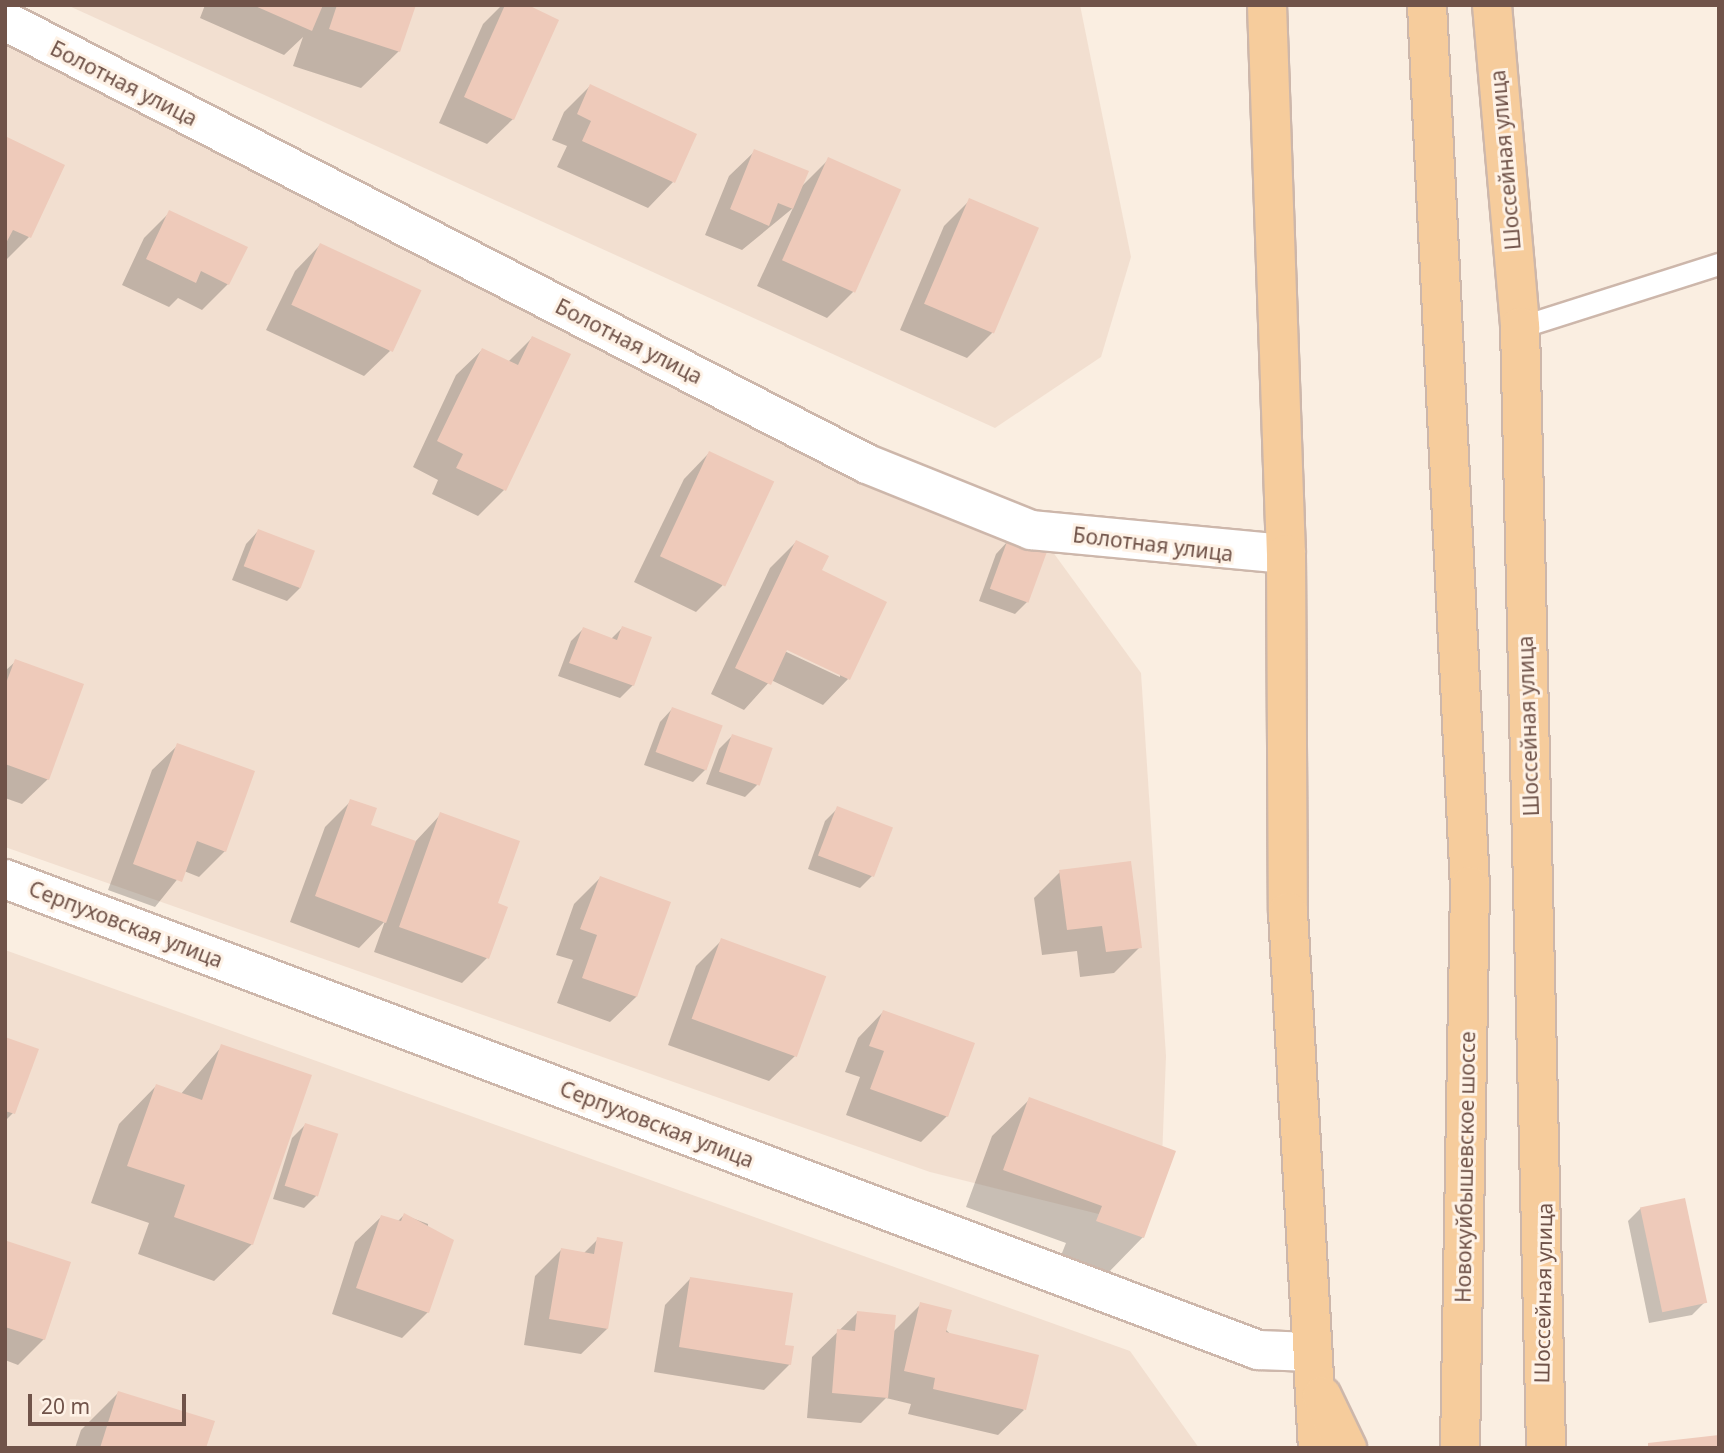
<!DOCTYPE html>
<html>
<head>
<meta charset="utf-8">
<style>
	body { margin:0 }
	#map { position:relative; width:1724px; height:1453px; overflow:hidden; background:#faeee1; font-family:"Noto Sans",sans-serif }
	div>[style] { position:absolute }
	.residential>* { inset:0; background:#f2dfd0 }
	.shadow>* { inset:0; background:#0003 }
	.building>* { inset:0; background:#eecaba; transform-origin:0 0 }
	.roads { filter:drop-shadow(2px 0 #cdb7ab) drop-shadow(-2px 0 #cdb7ab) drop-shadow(0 2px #cdb7ab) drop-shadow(0 -2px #cdb7ab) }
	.service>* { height:21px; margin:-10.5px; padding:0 10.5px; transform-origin:10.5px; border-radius:10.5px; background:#fff }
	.minor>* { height:38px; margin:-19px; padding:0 19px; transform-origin:19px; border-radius:19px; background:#fff }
	.primary>* { height:38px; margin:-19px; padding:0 19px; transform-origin:19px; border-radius:19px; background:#f6cc9c }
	span { translate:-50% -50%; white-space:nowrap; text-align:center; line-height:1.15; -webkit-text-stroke:6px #fef2e6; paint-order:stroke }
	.street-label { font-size:21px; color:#705349 }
	.frame { position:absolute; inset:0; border:7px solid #705349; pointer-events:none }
	.scale { position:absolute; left:28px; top:1394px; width:158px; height:32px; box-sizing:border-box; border:4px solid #705349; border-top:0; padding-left:9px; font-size:21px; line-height:24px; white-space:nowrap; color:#705349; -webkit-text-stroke:5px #fef2e6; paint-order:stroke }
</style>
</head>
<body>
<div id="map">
	<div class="residential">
		<div style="clip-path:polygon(67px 5px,1080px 5px,1131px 257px,1101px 357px,995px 428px)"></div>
		<div style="clip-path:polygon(5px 33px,1047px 544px,1141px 673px,1166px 1056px,1161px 1184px,1127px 1221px,930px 1172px,5px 847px)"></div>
		<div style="clip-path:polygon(5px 950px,1130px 1351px,1199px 1448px,5px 1448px)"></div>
	</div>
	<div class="shadow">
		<div style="clip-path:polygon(205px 5px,414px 5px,399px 51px,361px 88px,293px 66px,303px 37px,284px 55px,200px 18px)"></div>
		<div style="clip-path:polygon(502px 5px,523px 5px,513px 119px,487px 144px,439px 123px,483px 24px)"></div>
		<div style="clip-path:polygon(590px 86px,673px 182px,648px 208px,557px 167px,567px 146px,552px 140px,564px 112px)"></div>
		<div style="clip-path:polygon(5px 138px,29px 237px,5px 261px)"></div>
		<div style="clip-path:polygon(755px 151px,800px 188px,829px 159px,853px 292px,827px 318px,757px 286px,793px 208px,742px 250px,705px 235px,729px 176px)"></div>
		<div style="clip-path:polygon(970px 200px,993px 332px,967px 358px,900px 330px,944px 226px)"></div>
		<div style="clip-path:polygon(170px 212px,228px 284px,202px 310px,178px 298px,169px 307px,122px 285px,144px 238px)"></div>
		<div style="clip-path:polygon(320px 245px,390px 351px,364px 376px,266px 330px,295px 271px)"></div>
		<div style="clip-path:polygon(532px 338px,568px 355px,504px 490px,478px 516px,432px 494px,438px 480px,413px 467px,456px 375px,482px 350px,508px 362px)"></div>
		<div style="clip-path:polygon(709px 453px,771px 482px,722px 586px,696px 612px,634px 582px,684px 479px)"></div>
		<div style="clip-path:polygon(258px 531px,300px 588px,287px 601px,232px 580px,246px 544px)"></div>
		<div style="clip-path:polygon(1008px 541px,1028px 601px,1015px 614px,979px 601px,996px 554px)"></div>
		<div style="clip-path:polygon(evenodd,796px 542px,820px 571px,848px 679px,823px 705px,771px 680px,744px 710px,711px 694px,770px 568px,796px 542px,780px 645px,840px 674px,840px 677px,778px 648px,780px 645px)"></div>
		<div style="clip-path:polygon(622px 628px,633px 685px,620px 698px,558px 676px,571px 641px,583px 629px,611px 639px)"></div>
		<div style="clip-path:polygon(16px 661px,48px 779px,22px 804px,5px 798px,5px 671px)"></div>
		<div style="clip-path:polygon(672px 709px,721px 727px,705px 770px,693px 782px,644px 765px,660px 722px)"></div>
		<div style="clip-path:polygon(732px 736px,770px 749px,757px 785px,745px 797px,706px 784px,719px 749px)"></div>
		<div style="clip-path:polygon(178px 745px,225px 851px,199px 877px,184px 871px,155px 907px,108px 890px,152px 770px)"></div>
		<div style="clip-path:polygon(351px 801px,368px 826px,414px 843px,441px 814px,496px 904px,487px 958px,462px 983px,374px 952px,385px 921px,359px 948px,290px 922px,325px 827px)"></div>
		<div style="clip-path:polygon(838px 808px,873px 875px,860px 888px,808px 869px,825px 821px)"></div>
		<div style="clip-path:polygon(1060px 872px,1140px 947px,1114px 973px,1080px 977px,1077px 951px,1042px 955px,1034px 898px)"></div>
		<div style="clip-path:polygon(600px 878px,669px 903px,636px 997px,610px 1022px,557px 1003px,573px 960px,556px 955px,574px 904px)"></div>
		<div style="clip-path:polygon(722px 940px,795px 1056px,769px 1081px,668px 1045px,696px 966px)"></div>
		<div style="clip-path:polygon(883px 1012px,947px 1116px,921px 1142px,846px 1115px,860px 1077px,845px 1072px,858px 1038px)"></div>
		<div style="clip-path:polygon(5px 1039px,13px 1113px,5px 1121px)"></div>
		<div style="clip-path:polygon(222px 1046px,252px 1244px,214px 1281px,138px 1254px,149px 1223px,91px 1203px,119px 1124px,156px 1086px,180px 1095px)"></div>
		<div style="clip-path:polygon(1030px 1099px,1143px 1237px,1106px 1275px,1060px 1258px,1066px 1243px,966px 1207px,992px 1136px)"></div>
		<div style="clip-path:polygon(305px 1125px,317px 1195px,304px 1208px,273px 1199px,292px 1138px)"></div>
		<div style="clip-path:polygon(1641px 1208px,1705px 1302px,1692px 1315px,1649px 1323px,1628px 1221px)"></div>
		<div style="clip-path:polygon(404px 1215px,428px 1224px,428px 1312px,402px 1338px,332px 1314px,355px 1242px,381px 1217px,397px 1222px)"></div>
		<div style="clip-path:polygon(598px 1239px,607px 1329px,581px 1354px,524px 1345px,535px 1276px,561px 1250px,583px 1254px)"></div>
		<div style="clip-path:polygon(8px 1243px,44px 1339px,18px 1365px,5px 1360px)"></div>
		<div style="clip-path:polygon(690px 1279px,783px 1347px,790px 1364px,764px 1390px,654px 1372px,665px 1305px)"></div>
		<div style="clip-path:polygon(921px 1304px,1024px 1410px,998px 1435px,908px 1414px,911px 1404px,886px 1398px,861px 1423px,807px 1418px,812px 1357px,857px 1313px,892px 1333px)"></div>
		<div style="clip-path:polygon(118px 1393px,205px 1448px,75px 1448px,81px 1430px)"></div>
	</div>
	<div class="building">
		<div style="clip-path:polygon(253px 5px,323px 5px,312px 31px)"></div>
		<div style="clip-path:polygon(337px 5px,416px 5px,400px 52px,329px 29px)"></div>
		<div style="clip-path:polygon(505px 5px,528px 5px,559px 20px,514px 120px,464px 97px)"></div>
		<div style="clip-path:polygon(590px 84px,697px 134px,675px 183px,582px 141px,591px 121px,577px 114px)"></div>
		<div style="clip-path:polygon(5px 136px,65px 165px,31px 238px,13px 230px,5px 245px)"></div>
		<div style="clip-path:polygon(754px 149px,809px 171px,793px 209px,778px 203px,769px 226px,730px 209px)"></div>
		<div style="left:828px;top:157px;width:80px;height:113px;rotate:24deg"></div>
		<div style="left:969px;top:198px;width:76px;height:115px;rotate:23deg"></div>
		<div style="clip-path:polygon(169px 210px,248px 247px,229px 285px,201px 271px,196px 283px,146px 259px)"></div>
		<div style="left:320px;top:243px;width:112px;height:68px;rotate:25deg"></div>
		<div style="clip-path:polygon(532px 336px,571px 354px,506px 491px,456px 468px,463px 454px,437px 441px,482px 348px,518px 365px)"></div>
		<div style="left:709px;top:451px;width:72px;height:116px;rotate:25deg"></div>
		<div style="left:258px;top:529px;width:61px;height:40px;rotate:21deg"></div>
		<div style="left:1008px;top:539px;width:41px;height:53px;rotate:20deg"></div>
		<div style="clip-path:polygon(796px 540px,829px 556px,822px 570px,887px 602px,850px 680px,787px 650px,771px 685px,735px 668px)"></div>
		<div style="clip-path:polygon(622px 626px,652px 637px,634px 686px,569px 663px,583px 627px,617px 640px)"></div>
		<div style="clip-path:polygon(15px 659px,84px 684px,49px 780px,5px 764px,5px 686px)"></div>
		<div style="left:672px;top:707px;width:54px;height:48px;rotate:20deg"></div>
		<div style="left:732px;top:734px;width:43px;height:40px;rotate:19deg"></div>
		<div style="clip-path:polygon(177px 743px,255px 771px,226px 852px,197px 841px,182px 882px,133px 864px)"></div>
		<div style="clip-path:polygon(350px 799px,377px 808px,371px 825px,416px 841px,386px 923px,315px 896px)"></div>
		<div style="left:837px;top:806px;width:60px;height:53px;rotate:21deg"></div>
		<div style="clip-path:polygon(440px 812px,520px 841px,498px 903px,508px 907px,489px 959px,399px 927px)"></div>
		<div style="clip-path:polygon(1131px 861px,1142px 948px,1106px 952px,1102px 926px,1067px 930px,1059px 870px)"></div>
		<div style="clip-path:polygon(600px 876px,671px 902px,637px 997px,582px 978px,597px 935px,580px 929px)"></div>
		<div style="left:721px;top:938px;width:112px;height:86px;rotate:20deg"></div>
		<div style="clip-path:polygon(883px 1010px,975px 1043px,948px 1117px,870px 1089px,884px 1051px,869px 1046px)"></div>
		<div style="clip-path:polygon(5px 1037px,39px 1049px,15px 1114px,5px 1111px)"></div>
		<div style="clip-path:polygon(221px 1044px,312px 1075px,253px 1245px,174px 1217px,185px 1185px,127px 1166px,156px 1084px,202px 1100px)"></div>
		<div style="clip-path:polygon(1029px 1097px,1176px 1151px,1144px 1238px,1096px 1221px,1102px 1206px,1003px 1170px)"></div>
		<div style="left:305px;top:1123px;width:35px;height:66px;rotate:18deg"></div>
		<div style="left:1685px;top:1198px;width:107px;height:46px;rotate:78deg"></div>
		<div style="clip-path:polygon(404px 1213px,454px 1240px,429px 1313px,356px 1288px,381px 1215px,401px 1221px)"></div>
		<div style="clip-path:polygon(597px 1237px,623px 1242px,608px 1329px,549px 1319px,561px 1248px,594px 1254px)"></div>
		<div style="clip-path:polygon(7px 1241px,71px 1262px,45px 1340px,5px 1327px)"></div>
		<div style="clip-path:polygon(690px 1277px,793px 1293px,785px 1345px,794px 1346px,791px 1365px,679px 1347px)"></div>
		<div style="clip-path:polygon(920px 1302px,952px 1310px,946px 1332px,1039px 1355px,1026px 1410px,933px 1389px,935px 1378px,904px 1371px)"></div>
		<div style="clip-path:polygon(857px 1311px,896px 1315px,888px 1398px,832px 1393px,837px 1329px,855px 1331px)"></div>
		<div style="clip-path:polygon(118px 1391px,215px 1421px,206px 1448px,100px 1448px)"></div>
		<div style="clip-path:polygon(1719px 1435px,1719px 1448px,1648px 1448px,1648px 1443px)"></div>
	</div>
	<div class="roads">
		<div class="service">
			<div style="left:1520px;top:327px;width:209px;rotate:-17.6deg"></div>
		</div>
		<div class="minor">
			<div style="left:5px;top:21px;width:969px;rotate:27.2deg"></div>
			<div style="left:867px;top:464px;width:177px;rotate:21.9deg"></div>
			<div style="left:1031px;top:530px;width:256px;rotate:5.4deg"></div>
			<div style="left:5px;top:879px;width:1339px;rotate:20.6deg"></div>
			<div style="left:1258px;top:1350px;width:54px;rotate:2.1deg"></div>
		</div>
		<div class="primary">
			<div style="left:1267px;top:5px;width:549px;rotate:88.02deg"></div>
			<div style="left:1286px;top:554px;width:358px;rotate:89.7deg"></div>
			<div style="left:1288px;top:912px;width:537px;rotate:86.8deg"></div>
			<div style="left:1427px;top:5px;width:882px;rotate:87.21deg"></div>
			<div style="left:1470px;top:886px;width:562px;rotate:91.02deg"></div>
			<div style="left:1492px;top:5px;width:323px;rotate:85deg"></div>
			<div style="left:1520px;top:327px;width:1121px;rotate:88.67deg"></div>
			<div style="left:1322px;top:1396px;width:58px;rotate:64.3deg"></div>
		</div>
	</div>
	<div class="street-label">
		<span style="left:124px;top:83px;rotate:27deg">Болотная улица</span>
		<span style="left:1505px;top:160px;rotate:-95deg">Шоссейная улица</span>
		<span style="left:629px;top:341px;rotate:27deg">Болотная улица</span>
		<span style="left:1153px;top:544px;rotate:7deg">Болотная улица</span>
		<span style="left:1528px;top:726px;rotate:-92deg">Шоссейная улица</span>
		<span style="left:126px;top:924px;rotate:21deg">Серпуховская улица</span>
		<span style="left:657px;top:1124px;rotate:21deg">Серпуховская улица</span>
		<span style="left:1465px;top:1167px;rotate:-89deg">Новокуйбышевское шоссе</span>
		<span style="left:1543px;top:1293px;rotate:-89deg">Шоссейная улица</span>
	</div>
	<div class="frame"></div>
	<div class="scale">20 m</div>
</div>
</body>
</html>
